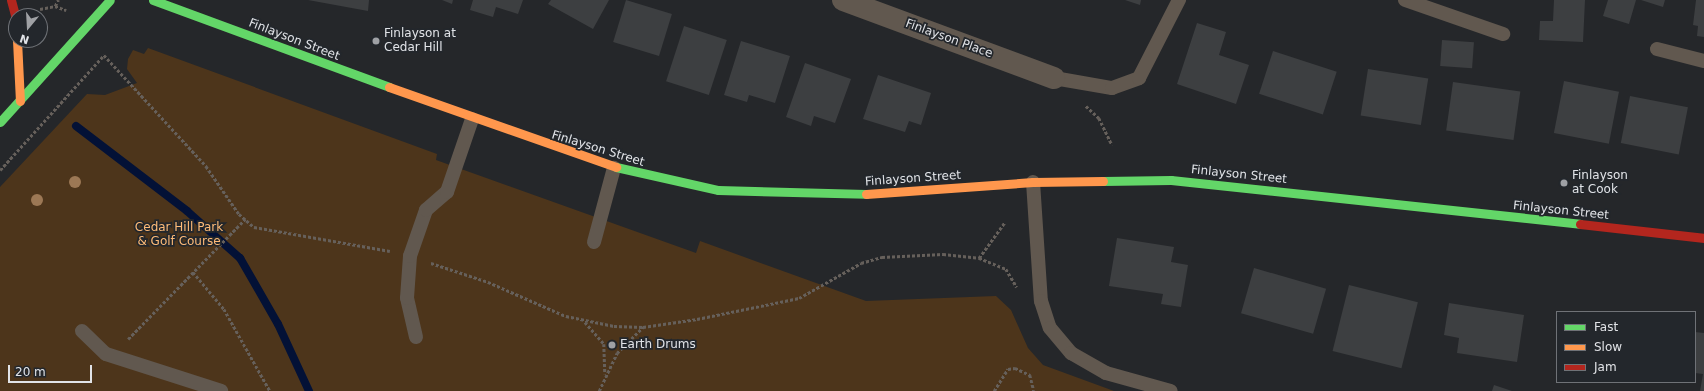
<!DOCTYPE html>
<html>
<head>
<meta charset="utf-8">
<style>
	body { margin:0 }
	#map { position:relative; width:1704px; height:391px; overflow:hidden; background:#25272a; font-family:"DejaVu Sans",sans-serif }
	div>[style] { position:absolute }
	.green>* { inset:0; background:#4d351b }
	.stream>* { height:8px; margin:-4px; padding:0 4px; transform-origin:4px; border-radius:4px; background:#031136 }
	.building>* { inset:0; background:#3d3f41; transform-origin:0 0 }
	.path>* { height:2.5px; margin-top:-1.25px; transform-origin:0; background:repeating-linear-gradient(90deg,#66605b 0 3px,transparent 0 5px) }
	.lane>* { height:14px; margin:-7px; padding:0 7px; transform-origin:7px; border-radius:7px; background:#61584f }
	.street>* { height:22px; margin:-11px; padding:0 11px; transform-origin:11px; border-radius:11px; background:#61584f }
	.fast>* { height:9px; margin:-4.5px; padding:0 4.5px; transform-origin:4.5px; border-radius:4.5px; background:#63d668 }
	.slow>* { height:9px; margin:-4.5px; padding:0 4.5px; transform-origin:4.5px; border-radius:4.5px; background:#ff974d }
	.jam>* { height:9px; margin:-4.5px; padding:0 4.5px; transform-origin:4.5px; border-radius:4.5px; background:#b3261e }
	.trees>* { width:12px; height:12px; margin:-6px; border-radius:50%; background:#9c7855 }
	.dots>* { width:11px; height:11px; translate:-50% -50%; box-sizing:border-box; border:2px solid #23272c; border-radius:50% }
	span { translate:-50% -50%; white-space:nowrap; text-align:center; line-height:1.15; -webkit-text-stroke:3.5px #23272c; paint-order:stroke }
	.poi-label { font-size:12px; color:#e1e3e7 }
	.left { translate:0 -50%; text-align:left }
	.street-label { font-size:12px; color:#e1e3e7 }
	.park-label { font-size:12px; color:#febb78 }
	.legend { position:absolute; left:1556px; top:311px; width:140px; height:72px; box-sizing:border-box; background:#23272c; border:1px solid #6f7277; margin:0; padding:5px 7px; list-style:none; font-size:12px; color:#e1e3e7 }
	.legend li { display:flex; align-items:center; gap:8px; height:20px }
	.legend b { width:20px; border:1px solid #6f7277 }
	.north { position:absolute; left:8px; top:8px; width:40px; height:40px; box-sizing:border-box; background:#23272c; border:1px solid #6f7277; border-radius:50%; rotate:198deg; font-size:11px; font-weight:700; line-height:16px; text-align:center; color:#e1e3e7 }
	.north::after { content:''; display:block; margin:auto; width:14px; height:18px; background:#9fa1a5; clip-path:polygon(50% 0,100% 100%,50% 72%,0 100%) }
	.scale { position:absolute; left:8px; top:365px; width:84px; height:18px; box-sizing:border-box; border:2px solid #e1e3e7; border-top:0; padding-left:5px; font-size:12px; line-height:14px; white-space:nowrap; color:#e1e3e7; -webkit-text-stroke:3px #23272c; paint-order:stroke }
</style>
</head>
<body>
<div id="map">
	<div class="green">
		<div style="clip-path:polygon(148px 48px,437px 154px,436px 160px,696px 253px,700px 241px,866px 301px,996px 296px,1011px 310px,1028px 348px,1043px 365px,1114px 391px,0 391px,0 187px,87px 94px,105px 95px,137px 83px,127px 69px,128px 59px,133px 50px,144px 54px)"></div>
	</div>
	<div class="stream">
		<div style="left:76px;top:126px;width:140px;rotate:37.4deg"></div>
		<div style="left:187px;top:211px;width:71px;rotate:41.6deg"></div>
		<div style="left:240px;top:258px;width:76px;rotate:60.1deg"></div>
		<div style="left:278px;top:324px;width:74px;rotate:65.2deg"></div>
	</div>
	<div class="building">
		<div style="clip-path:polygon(308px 0,369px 0,368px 11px)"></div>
		<div style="clip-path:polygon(442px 0,453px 0,452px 4px)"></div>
		<div style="clip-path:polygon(473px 0,523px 0,518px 14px,496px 7px,493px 17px,470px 10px)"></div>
		<div style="clip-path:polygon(551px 0,609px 0,593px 29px,548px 4px)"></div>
		<div style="left:626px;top:0;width:48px;height:44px;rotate:17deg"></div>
		<div style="clip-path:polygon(1125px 0,1141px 0,1140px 5px)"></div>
		<div style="clip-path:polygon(1554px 0,1585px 0,1583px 42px,1539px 40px,1540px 21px,1553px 21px)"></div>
		<div style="clip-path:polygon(1608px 0,1636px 0,1629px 24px,1603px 16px)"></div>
		<div style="clip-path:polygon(1641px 0,1665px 0,1663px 7px)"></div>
		<div style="clip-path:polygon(1696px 0,1704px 0,1704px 37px,1697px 36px,1698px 26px,1693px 25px)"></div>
		<div style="clip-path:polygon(1197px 23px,1226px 32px,1219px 55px,1249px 65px,1236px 104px,1177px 84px)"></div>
		<div style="left:684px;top:26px;width:45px;height:58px;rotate:18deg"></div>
		<div style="left:1442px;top:40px;width:32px;height:26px;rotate:4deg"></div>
		<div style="clip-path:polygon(741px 41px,790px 56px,775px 103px,749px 95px,747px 102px,724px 95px)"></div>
		<div style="left:1273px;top:51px;width:67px;height:45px;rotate:18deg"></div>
		<div style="clip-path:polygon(805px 63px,851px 79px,835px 123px,814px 116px,811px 126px,786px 117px)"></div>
		<div style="left:1368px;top:69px;width:61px;height:47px;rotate:9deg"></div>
		<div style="clip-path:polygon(878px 75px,931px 93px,921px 125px,909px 121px,905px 132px,863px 119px)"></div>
		<div style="left:1564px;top:81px;width:56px;height:53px;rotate:11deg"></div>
		<div style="left:1453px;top:82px;width:68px;height:49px;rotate:8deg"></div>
		<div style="left:1630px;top:96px;width:59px;height:48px;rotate:11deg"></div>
		<div style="clip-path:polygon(1117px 238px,1174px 247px,1171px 262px,1188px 265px,1181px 307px,1161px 304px,1163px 294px,1109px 286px)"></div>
		<div style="left:1254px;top:268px;width:75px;height:47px;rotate:16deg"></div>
		<div style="left:1349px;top:285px;width:71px;height:68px;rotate:14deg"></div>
		<div style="clip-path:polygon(1449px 303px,1524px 315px,1517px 362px,1457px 353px,1459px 338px,1444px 335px)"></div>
		<div style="clip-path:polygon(1695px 332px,1704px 333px,1704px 391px,1700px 391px,1703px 374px,1695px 373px)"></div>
		<div style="clip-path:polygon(1494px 385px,1512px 391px,1492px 391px)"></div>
	</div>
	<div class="path">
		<div style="left:55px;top:6px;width:7px;rotate:-63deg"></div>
		<div style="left:40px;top:9px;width:15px;rotate:-11deg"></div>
		<div style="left:55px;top:6px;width:12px;rotate:20deg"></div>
		<div style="left:1086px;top:106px;width:18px;rotate:43deg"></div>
		<div style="left:1099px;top:118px;width:30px;rotate:64deg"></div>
		<div style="left:0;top:170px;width:155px;rotate:-47.9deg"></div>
		<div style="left:104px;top:55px;width:151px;rotate:47.4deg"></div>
		<div style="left:206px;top:166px;width:58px;rotate:55.5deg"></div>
		<div style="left:239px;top:214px;width:20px;rotate:41deg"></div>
		<div style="left:254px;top:227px;width:138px;rotate:10deg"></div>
		<div style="left:979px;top:258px;width:44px;rotate:-54.2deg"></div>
		<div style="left:431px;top:263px;width:60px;rotate:18.4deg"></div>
		<div style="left:488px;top:282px;width:85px;rotate:23.6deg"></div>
		<div style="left:566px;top:316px;width:49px;rotate:11.8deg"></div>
		<div style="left:614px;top:326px;width:29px;rotate:2deg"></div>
		<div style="left:643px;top:327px;width:55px;rotate:-8.4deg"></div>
		<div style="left:697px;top:319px;width:104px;rotate:-11.6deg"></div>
		<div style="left:799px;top:298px;width:71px;rotate:-29.4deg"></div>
		<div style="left:861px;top:263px;width:22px;rotate:-16deg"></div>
		<div style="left:882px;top:257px;width:61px;rotate:-2.8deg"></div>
		<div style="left:943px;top:254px;width:36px;rotate:6deg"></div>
		<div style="left:979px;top:258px;width:29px;rotate:22deg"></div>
		<div style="left:1006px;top:269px;width:21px;rotate:59deg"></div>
		<div style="left:193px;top:272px;width:48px;rotate:50deg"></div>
		<div style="left:224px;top:309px;width:94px;rotate:60.7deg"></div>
		<div style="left:585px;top:322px;width:29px;rotate:49deg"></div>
		<div style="left:604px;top:344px;width:30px;rotate:88deg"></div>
		<div style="left:128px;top:339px;width:168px;rotate:-45.7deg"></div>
		<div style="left:599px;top:391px;width:42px;rotate:-64.7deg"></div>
		<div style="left:617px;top:353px;width:37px;rotate:-45deg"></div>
		<div style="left:994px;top:391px;width:26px;rotate:-58deg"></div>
		<div style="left:1008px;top:369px;width:7px;rotate:-8deg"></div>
		<div style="left:1015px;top:368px;width:17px;rotate:25deg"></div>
		<div style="left:1030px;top:375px;width:16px;rotate:76deg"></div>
	</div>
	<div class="lane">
		<div style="left:1405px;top:0;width:104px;rotate:19.1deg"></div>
		<div style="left:1657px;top:49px;width:49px;rotate:14.3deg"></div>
		<div style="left:1054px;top:78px;width:59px;rotate:9.8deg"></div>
		<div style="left:1112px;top:88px;width:29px;rotate:-20deg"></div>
		<div style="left:1139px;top:78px;width:88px;rotate:-62.9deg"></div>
		<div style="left:1033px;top:182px;width:119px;rotate:86.2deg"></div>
		<div style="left:1041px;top:301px;width:28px;rotate:72deg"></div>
		<div style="left:1050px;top:328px;width:33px;rotate:50deg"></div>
		<div style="left:1071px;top:353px;width:40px;rotate:29.7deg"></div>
		<div style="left:1106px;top:373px;width:67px;rotate:15.5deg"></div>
		<div style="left:594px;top:242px;width:77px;rotate:-74.9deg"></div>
		<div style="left:82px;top:331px;width:33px;rotate:44deg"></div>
		<div style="left:106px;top:354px;width:121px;rotate:17.8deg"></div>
		<div style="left:416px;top:337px;width:40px;rotate:-103deg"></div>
		<div style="left:407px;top:298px;width:42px;rotate:-85.9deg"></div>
		<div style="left:410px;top:256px;width:49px;rotate:-70.8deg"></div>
		<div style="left:426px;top:210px;width:28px;rotate:-41deg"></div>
		<div style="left:447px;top:192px;width:77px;rotate:-71.1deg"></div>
	</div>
	<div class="street">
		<div style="left:843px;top:0;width:225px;rotate:20.3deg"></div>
	</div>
	<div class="fast">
		<div style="left:153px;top:0;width:252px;rotate:20.2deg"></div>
		<div style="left:0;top:122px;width:164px;rotate:-48deg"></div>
		<div style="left:616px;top:167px;width:105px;rotate:12.7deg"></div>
		<div style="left:718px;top:190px;width:148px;rotate:1.5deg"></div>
		<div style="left:1103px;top:181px;width:68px;rotate:-0.8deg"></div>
		<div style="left:1171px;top:180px;width:411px;rotate:6.1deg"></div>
	</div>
	<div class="slow">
		<div style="left:17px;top:40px;width:61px;rotate:87.2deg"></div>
		<div style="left:389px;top:87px;width:241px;rotate:19.4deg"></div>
		<div style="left:866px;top:194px;width:167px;rotate:-4.1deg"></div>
		<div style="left:1033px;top:182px;width:70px;rotate:-0.8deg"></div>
	</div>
	<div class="jam">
		<div style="left:11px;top:0;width:20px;rotate:75deg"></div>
		<div style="left:1580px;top:224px;width:125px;rotate:6.4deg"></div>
	</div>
	<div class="trees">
		<div style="left:75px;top:182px"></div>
		<div style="left:37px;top:200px"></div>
	</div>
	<div class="dots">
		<div style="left:376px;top:41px;background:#9fa1a5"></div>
		<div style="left:1564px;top:183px;background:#9fa1a5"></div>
		<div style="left:612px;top:345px;background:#9fa1a5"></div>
	</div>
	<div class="poi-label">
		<span class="left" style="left:384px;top:41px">Finlayson at<br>Cedar Hill</span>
		<span class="left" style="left:1572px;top:183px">Finlayson<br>at Cook</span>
		<span class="left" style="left:620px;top:345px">Earth Drums</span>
	</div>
	<div class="street-label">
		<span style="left:949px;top:39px;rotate:20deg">Finlayson Place</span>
		<span style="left:294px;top:40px;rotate:21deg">Finlayson Street</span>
		<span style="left:598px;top:149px;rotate:17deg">Finlayson Street</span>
		<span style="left:1239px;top:175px;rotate:6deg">Finlayson Street</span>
		<span style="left:913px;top:179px;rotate:-4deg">Finlayson Street</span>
		<span style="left:1561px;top:211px;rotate:6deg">Finlayson Street</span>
	</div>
	<div class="park-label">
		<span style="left:179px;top:235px">Cedar Hill Park<br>&amp; Golf Course</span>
	</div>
	<ul class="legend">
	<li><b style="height:5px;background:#63d668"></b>Fast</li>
	<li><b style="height:5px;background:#ff974d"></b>Slow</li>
	<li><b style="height:5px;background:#b3261e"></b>Jam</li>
	</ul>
	<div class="north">N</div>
	<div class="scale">20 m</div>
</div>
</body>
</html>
